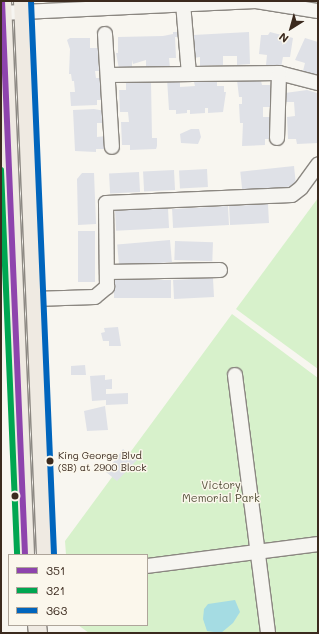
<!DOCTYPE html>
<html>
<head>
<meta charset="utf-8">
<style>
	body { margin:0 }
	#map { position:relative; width:319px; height:634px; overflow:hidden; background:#f8f6f0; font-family:Mali,sans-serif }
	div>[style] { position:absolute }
	.green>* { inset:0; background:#d7f1cb }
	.water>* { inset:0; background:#a5dce3 }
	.building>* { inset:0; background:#dfe1e7; transform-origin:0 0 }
	.roads { filter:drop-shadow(1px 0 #8b8781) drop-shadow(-1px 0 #8b8781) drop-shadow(0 1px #8b8781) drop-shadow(0 -1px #8b8781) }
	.minor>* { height:14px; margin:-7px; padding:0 7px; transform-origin:7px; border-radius:7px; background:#f6f5f1 }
	.major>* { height:18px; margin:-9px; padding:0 9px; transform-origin:9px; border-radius:9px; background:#efeae2 }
	.bus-1>* { height:6px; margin:-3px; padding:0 3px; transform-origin:3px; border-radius:3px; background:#8e44ad }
	.bus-2>* { height:6px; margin:-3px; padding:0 3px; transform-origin:3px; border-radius:3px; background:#00a651 }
	.bus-3>* { height:6px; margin:-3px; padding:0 3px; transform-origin:3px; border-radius:3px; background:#0065bd }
	.dots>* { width:11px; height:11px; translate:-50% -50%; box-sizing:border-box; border:2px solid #fbf7ec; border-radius:50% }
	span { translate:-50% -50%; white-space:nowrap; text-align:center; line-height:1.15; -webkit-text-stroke:3px #fbf7ec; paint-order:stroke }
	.bus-label { font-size:10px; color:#3b2a1e }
	.left { translate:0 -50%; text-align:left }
	.park-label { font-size:11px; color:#55513b }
	.frame { position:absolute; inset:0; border:2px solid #3b2a1e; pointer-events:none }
	.legend { position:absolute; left:8px; top:554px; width:140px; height:72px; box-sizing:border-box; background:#fbf7ec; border:1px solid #aea59a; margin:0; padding:5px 7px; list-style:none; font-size:12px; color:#3b2a1e }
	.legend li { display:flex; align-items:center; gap:8px; height:20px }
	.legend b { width:20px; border:1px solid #aea59a }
	.north { position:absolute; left:271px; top:8px; width:40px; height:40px; -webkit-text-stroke:3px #fbf7ec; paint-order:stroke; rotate:217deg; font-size:11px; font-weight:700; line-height:16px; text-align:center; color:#3b2a1e }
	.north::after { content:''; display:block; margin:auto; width:14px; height:18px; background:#3b2a1e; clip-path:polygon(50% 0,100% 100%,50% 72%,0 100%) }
</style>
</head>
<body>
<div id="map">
	<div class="green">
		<div style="clip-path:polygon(318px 198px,318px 369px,236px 309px)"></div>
		<div style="clip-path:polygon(232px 314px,318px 378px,318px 633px,89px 633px,78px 625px,147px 625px,147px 555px,66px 555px,65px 541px)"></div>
	</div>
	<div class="water">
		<div style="clip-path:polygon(235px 600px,240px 612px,233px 623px,221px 633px,207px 631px,203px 619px,204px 609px,208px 604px)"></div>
	</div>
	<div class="building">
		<div style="clip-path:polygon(173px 32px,178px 32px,179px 37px,175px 37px,176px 58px,169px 58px,170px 68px,146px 68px,146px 60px,133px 64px,132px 60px,132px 69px,119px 69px,116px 53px,118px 53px,118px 37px,163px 36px,173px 34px)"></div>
		<div style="clip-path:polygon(249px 32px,250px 64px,237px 65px,237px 56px,223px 56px,223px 65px,200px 66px,200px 57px,194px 58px,193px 35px)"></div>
		<div style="clip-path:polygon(270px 32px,293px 38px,290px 57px,283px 57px,281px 67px,266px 65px,267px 55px,259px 54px,261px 35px,268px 35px)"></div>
		<div style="clip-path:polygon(70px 38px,90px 38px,90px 48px,98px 48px,99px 71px,95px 71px,96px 78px,104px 78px,105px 100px,97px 100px,97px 105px,71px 106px,70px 92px,75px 92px,74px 81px,72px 81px,71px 74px,69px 74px,70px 49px,67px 40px)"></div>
		<div style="clip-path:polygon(305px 38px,318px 42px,318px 77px,303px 71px,305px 63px,295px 60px)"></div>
		<div style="clip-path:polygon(260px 77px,262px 85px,270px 85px,271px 107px,263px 107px,263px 117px,272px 117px,273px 139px,265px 139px,265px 145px,242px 146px,243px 123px,240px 123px,239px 104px,242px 104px,242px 97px,239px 97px,237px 80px)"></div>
		<div style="clip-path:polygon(167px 79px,180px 79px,180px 87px,195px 86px,194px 82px,217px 81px,217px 86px,224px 86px,224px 92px,226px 92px,223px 112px,208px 113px,208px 108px,205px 108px,205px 113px,190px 114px,190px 110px,187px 110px,187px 113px,176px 114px,176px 110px,169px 110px)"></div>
		<div style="clip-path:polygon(151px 81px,152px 138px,157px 138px,157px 146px,156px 149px,130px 150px,130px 145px,122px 145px,121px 122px,129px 122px,128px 112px,120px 112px,119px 90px,126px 90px,126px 82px)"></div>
		<div style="clip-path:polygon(307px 90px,317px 93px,318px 143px,297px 144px,296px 139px,288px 139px,287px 117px,295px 116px,294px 102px,286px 102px,285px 93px)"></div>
		<div style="clip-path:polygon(94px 109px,105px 111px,105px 123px,97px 123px,97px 137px,106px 136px,107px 149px,96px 149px,96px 152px,75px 151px,73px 110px)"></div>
		<div style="clip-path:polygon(191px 129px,199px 129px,201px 137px,198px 144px,181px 143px,180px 134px)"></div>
		<div style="left:294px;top:166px;width:20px;height:54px;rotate:84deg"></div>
		<div style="left:207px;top:169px;width:18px;height:28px;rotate:87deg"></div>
		<div style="left:174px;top:170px;width:20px;height:31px;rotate:87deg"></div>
		<div style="left:139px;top:172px;width:20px;height:30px;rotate:87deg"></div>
		<div style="clip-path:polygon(82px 173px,94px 173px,96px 224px,78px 225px,77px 179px)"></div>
		<div style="left:268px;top:204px;width:19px;height:39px;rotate:87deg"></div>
		<div style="left:228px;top:206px;width:19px;height:56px;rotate:87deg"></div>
		<div style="left:168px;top:208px;width:20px;height:53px;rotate:87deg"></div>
		<div style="left:78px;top:231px;width:17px;height:51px"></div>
		<div style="left:170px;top:240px;width:22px;height:53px;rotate:85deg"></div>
		<div style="left:175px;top:241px;width:38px;height:19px;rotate:2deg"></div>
		<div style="left:213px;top:278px;width:19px;height:40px;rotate:87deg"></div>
		<div style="left:114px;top:280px;width:57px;height:18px"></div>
		<div style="clip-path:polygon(118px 327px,121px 346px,109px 346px,109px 341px,103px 341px,101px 333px,105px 332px,104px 328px)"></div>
		<div style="clip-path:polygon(85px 365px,86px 375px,71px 375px,71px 366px)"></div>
		<div style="clip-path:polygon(105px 375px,105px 380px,112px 379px,112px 389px,106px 389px,106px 394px,128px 393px,128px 404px,106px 405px,106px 400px,92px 401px,90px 376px)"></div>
		<div style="clip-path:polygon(105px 406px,108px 430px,87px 431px,84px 411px)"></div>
		<div style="clip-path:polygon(123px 449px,137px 460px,117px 481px,106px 472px)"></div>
	</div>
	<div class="roads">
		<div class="minor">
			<div style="left:183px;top:3px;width:71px;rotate:85.2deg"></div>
			<div style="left:1px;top:13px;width:255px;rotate:-2.7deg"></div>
			<div style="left:256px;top:1px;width:63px;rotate:9.2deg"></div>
			<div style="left:105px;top:34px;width:113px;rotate:86.5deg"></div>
			<div style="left:108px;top:75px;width:171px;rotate:-0.7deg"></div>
			<div style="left:279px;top:73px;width:40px;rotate:14.4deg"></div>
			<div style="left:277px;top:138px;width:65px;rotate:-88.2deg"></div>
			<div style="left:108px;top:272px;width:112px;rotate:-1deg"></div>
			<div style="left:34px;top:299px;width:61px;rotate:-1.9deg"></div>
			<div style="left:95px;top:297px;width:16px;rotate:-40deg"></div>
			<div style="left:107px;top:287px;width:84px;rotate:-90.7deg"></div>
			<div style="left:106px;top:203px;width:186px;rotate:-2.5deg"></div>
			<div style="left:292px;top:195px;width:11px;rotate:-38deg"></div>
			<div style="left:301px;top:188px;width:29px;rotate:-54deg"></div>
			<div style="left:235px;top:375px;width:260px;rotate:82.7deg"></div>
			<div style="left:147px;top:566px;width:172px;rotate:-7.3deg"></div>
		</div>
		<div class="major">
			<div style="left:2px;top:1px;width:554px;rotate:87.62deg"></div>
			<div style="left:23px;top:1px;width:554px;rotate:87.62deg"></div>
			<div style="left:37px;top:625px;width:8px;rotate:83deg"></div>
		</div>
	</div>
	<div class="bus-1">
		<div style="left:2px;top:1px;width:554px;rotate:87.62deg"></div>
	</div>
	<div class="bus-2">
		<div style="left:1px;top:170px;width:385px;rotate:87.6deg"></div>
	</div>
	<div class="bus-3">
		<div style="left:31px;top:1px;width:554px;rotate:87.62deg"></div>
	</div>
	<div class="dots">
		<div style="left:50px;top:461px;background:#3b2a1e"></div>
		<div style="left:15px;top:496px;background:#3b2a1e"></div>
	</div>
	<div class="bus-label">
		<span class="left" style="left:58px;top:461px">King George Blvd<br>(SB) at 2900 Block</span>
	</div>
	<div class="park-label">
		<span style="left:221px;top:492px">Victory<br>Memorial Park</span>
	</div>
	<div class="frame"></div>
	<ul class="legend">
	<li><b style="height:5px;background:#8e44ad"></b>351</li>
	<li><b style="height:5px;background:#00a651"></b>321</li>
	<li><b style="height:5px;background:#0065bd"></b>363</li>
	</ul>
	<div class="north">N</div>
</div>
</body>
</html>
